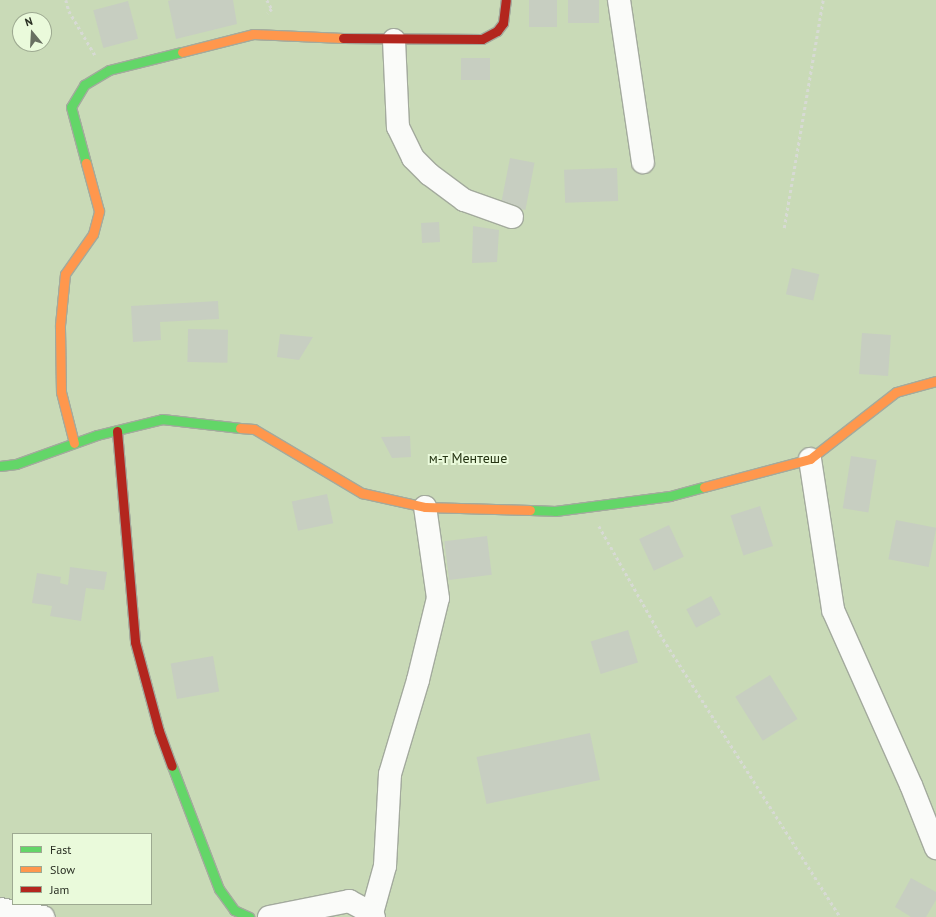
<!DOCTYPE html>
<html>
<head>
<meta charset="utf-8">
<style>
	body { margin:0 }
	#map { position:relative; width:936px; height:917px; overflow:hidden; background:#dde6d5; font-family:"PT Sans",sans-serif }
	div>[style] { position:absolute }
	.green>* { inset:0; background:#c9dab7 }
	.building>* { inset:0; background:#c7cec1; transform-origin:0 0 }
	.path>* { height:2.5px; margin-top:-1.25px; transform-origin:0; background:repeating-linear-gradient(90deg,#d7dad4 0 3px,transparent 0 6px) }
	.roads { filter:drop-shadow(1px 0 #a3aa9d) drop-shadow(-1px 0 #a3aa9d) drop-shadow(0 1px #a3aa9d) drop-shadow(0 -1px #a3aa9d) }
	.street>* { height:22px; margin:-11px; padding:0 11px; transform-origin:11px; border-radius:11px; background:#fafbf9 }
	.fast>* { height:9px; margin:-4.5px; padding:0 4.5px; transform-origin:4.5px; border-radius:4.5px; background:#63d668 }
	.slow>* { height:9px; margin:-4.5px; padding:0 4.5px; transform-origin:4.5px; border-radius:4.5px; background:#ff974d }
	.jam>* { height:9px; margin:-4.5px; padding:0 4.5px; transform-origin:4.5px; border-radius:4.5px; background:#b3261e }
	span { translate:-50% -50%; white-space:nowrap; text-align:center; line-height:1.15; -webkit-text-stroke:4px #eafadb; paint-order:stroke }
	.park-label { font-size:14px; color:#263514 }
	.legend { position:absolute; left:12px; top:833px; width:140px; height:72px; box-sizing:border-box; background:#eafadb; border:1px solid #9da991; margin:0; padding:5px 7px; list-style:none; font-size:12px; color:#292f23 }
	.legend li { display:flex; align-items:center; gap:8px; height:20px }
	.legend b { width:20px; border:1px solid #9da991 }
	.north { position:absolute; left:12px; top:12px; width:40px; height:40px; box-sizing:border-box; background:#eafadb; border:1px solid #9da991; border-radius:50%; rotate:342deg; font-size:11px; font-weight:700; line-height:16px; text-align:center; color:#292f23 }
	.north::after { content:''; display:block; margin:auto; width:14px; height:18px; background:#686f61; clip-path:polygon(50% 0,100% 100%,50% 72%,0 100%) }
</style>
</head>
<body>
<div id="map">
	<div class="green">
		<div style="clip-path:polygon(evenodd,0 0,936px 0,936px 917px,0 917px,0 0,20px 20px,44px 20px,44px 44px,20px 44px,20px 20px,0 0,13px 834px,151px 834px,151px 904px,13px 904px,13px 834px)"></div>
	</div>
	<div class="building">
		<div style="clip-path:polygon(171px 0,233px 0,237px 24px,176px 39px,168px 1px)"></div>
		<div style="left:529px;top:0;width:28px;height:27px"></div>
		<div style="left:568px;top:0;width:31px;height:23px"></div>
		<div style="left:128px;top:1px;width:39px;height:36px;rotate:75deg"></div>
		<div style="left:461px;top:58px;width:29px;height:22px"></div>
		<div style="left:510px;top:158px;width:25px;height:48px;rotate:11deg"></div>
		<div style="left:617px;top:168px;width:33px;height:53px;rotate:88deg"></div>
		<div style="left:439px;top:222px;width:20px;height:18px;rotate:87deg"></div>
		<div style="clip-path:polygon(473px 226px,499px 230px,497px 262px,472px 263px)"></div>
		<div style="left:792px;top:268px;width:28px;height:27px;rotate:13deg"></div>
		<div style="clip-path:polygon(218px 301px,219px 319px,160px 322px,161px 340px,133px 342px,131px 306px)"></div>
		<div style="left:188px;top:329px;width:40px;height:33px;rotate:1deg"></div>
		<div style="left:862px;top:333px;width:29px;height:41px;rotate:4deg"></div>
		<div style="clip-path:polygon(280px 334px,313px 337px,299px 360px,277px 357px)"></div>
		<div style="clip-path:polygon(410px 436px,411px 457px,392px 458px,381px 437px)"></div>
		<div style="left:851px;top:456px;width:26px;height:53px;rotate:9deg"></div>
		<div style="left:327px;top:494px;width:30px;height:36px;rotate:78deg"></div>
		<div style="left:760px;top:506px;width:42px;height:31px;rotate:72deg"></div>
		<div style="left:896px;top:520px;width:41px;height:40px;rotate:11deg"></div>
		<div style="left:669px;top:525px;width:35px;height:33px;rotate:65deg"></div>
		<div style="left:487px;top:536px;width:39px;height:43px;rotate:83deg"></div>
		<div style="clip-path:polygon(70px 567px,107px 572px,104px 590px,86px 588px,81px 621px,50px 616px,52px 606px,32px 603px,37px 573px,61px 577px,60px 583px,68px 585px)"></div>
		<div style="left:711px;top:596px;width:21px;height:28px;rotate:62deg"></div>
		<div style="left:628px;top:630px;width:34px;height:39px;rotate:73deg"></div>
		<div style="left:213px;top:656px;width:36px;height:43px;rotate:80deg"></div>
		<div style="left:770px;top:675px;width:52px;height:41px;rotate:58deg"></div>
		<div style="left:590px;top:733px;width:48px;height:116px;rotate:78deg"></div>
		<div style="clip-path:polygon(911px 878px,936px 892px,936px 900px,926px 917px,911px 917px,895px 907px)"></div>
	</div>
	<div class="path">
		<div style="left:66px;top:0;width:11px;rotate:75deg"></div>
		<div style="left:69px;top:11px;width:51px;rotate:59.4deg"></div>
		<div style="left:267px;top:0;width:10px;rotate:61deg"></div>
		<div style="left:272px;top:9px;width:6px;rotate:135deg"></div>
		<div style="left:784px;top:228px;width:231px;rotate:-80.3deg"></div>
		<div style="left:599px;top:526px;width:124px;rotate:60.5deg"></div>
		<div style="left:660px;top:634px;width:335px;rotate:57.5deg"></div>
	</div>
	<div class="roads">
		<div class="street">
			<div style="left:619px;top:0;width:164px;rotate:81.6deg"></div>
			<div style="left:394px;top:40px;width:87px;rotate:87.4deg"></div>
			<div style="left:398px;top:127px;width:34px;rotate:64deg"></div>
			<div style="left:413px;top:158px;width:23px;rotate:45deg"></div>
			<div style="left:429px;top:174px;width:44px;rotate:36.6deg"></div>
			<div style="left:464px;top:200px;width:51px;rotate:19.5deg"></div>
			<div style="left:810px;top:459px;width:153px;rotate:81.3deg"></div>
			<div style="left:833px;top:610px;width:192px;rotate:66deg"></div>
			<div style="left:911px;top:785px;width:68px;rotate:68.4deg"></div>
			<div style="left:0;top:909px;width:44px;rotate:10.5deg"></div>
			<div style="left:372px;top:913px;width:49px;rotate:-74.5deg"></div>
			<div style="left:385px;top:866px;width:92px;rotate:-86.9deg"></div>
			<div style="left:390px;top:774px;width:98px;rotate:-73.4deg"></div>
			<div style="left:418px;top:680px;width:84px;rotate:-76.3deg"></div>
			<div style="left:438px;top:598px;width:92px;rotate:-98.1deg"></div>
			<div style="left:269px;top:917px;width:82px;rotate:-11.3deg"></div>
			<div style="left:349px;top:901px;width:26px;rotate:28deg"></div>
			<div style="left:372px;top:913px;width:4px;rotate:63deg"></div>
		</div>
		<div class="fast">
			<div style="left:86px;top:163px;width:58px;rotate:-105deg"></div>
			<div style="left:71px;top:107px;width:26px;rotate:-59deg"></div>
			<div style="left:84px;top:85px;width:29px;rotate:-31deg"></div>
			<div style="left:109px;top:70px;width:75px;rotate:-13.9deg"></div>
			<div style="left:0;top:466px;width:16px;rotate:-7deg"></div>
			<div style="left:16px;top:464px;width:86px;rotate:-19.7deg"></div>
			<div style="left:97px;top:435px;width:67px;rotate:-13.8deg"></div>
			<div style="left:162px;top:419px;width:79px;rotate:6.6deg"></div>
			<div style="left:530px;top:510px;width:25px;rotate:2deg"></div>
			<div style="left:555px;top:511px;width:116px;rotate:-7.4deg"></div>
			<div style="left:670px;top:496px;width:35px;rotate:-15deg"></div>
			<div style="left:172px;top:766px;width:132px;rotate:69.1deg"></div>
			<div style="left:219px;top:889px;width:26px;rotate:54deg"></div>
			<div style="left:234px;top:910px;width:17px;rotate:25deg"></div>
		</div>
		<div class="slow">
			<div style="left:182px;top:52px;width:73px;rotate:-14.2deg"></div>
			<div style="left:253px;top:34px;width:90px;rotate:2.5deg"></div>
			<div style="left:240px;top:428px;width:14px;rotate:4deg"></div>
			<div style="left:254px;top:429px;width:126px;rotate:30.7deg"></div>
			<div style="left:362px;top:493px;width:65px;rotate:12.5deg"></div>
			<div style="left:425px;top:507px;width:105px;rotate:1.6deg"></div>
			<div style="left:74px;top:443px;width:53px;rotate:-104.3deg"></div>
			<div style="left:61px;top:392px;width:67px;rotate:-90.9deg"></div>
			<div style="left:60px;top:325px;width:51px;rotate:-84.4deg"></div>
			<div style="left:65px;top:274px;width:49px;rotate:-55deg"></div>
			<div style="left:93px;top:234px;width:24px;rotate:-75deg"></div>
			<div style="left:99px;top:211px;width:50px;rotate:-105.2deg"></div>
			<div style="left:704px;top:487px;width:110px;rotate:-14.8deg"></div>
			<div style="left:810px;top:459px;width:109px;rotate:-37.9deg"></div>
			<div style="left:896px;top:392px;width:41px;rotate:-15.4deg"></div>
		</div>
		<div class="jam">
			<div style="left:343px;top:38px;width:139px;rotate:0.4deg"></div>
			<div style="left:482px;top:39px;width:17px;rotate:-28deg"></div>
			<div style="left:497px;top:31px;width:10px;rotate:-53deg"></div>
			<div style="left:503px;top:23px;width:23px;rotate:-83deg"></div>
			<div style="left:117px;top:431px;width:212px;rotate:85.1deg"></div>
			<div style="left:135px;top:642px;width:92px;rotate:74.9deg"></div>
			<div style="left:159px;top:731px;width:37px;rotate:70deg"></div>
		</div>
	</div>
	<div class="park-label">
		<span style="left:468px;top:458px">м-т Ментeше</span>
	</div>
	<ul class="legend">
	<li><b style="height:5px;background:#63d668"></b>Fast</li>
	<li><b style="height:5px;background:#ff974d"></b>Slow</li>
	<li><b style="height:5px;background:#b3261e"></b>Jam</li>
	</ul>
	<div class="north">N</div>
</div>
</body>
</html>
